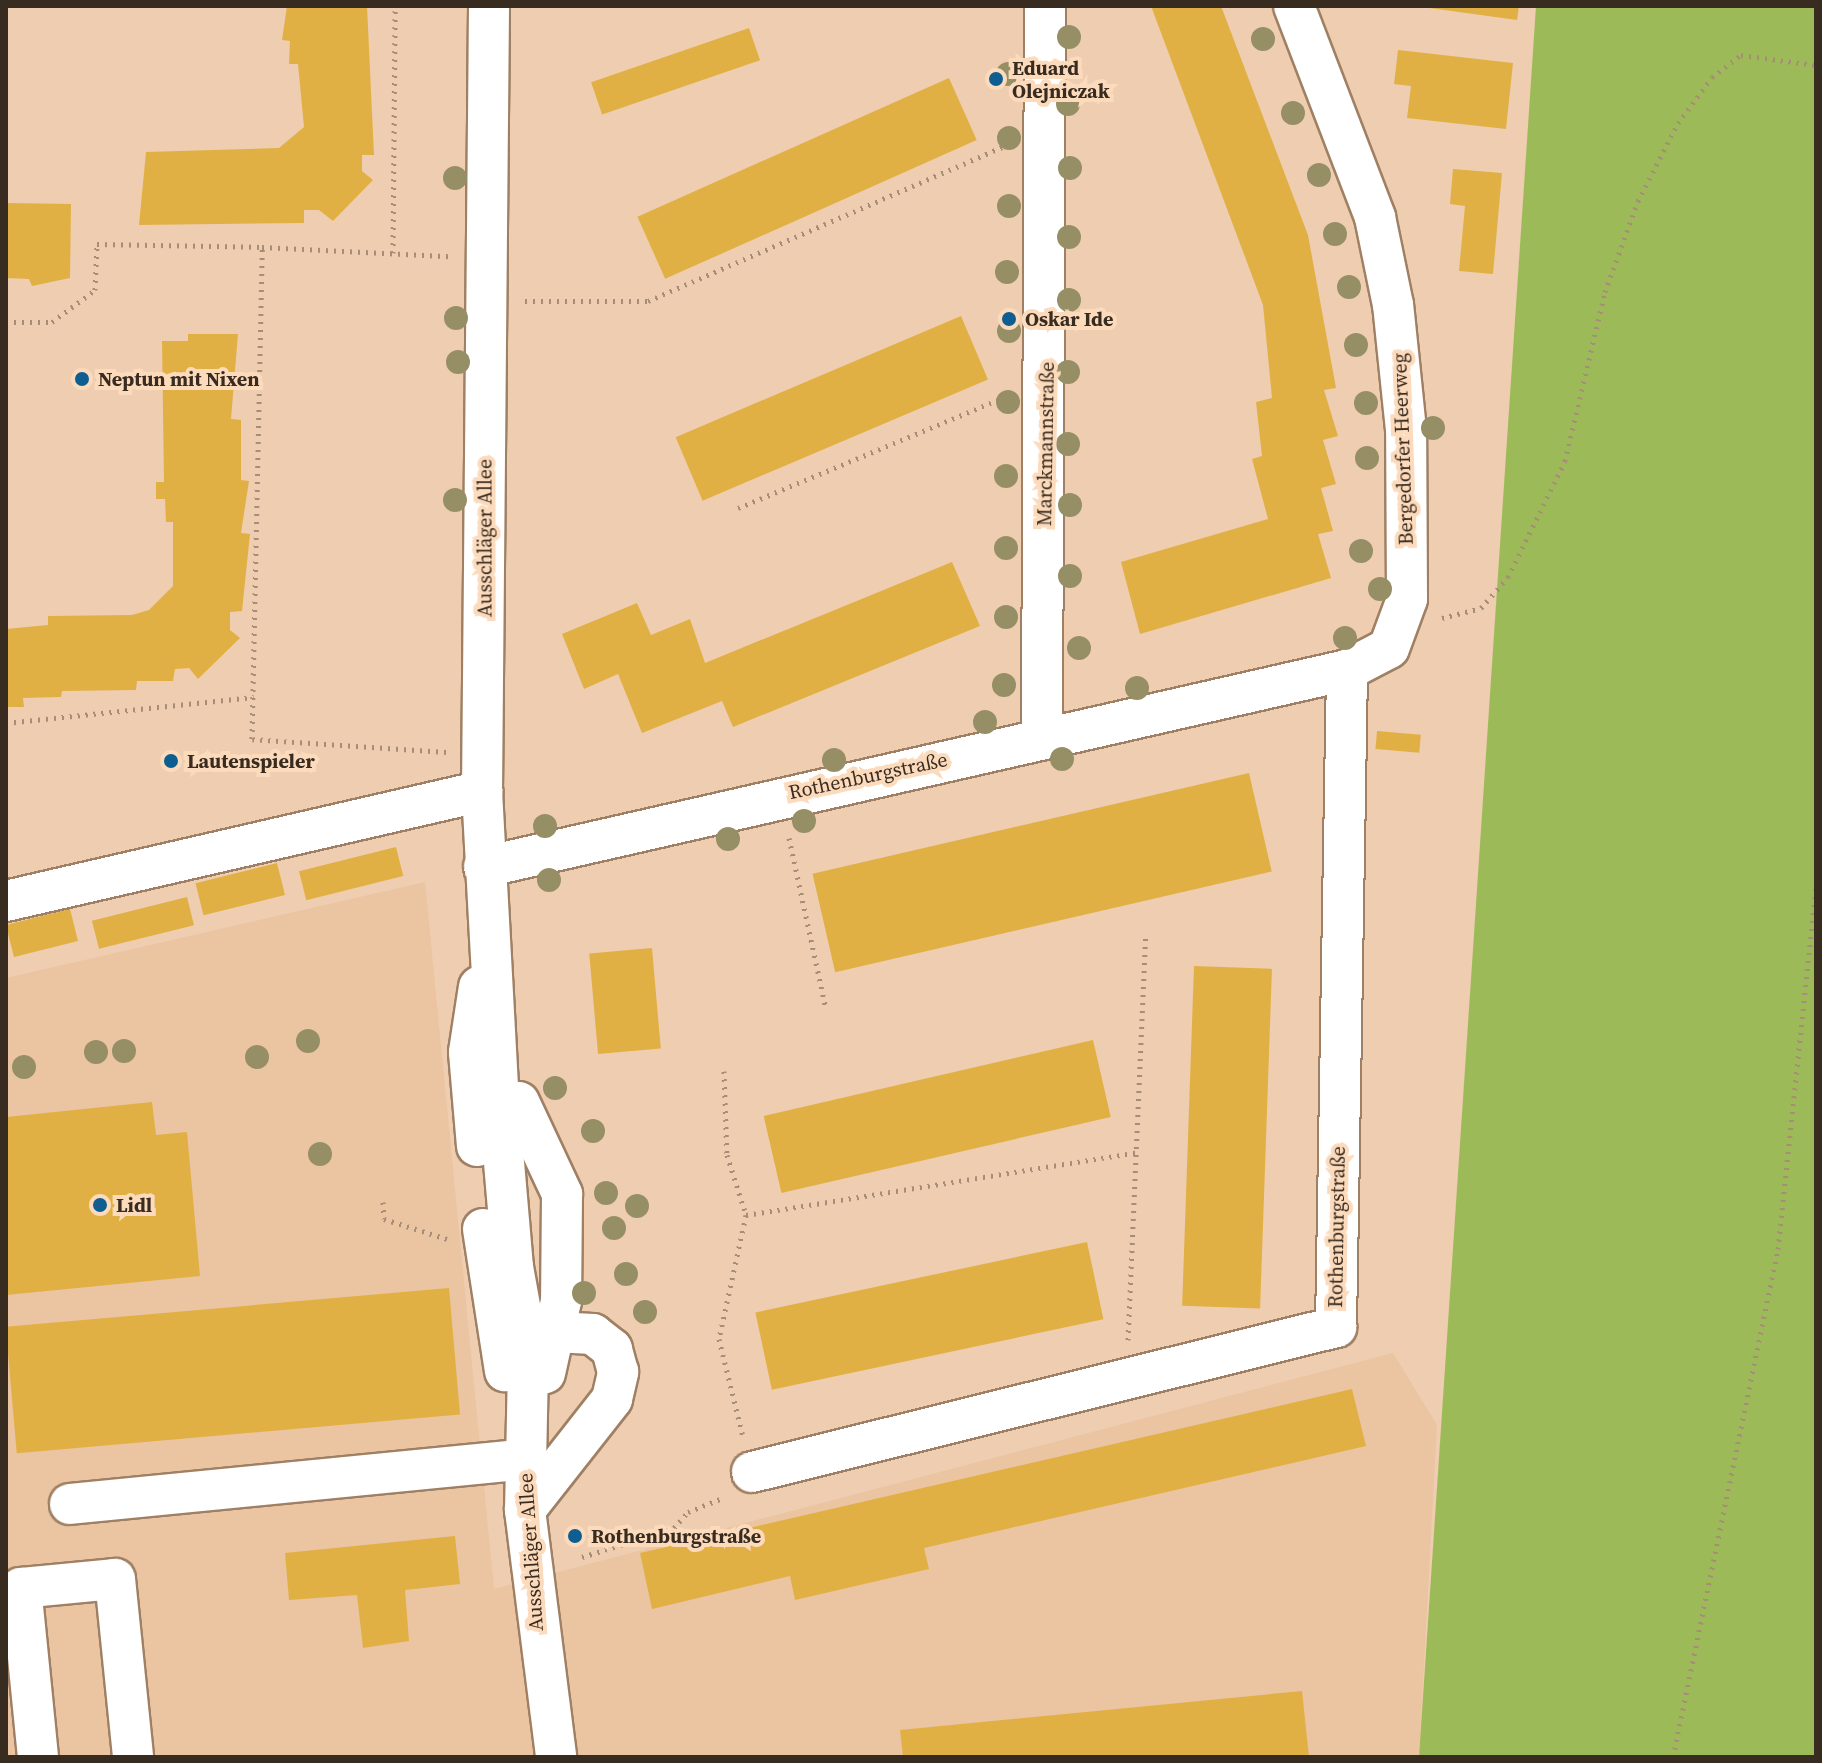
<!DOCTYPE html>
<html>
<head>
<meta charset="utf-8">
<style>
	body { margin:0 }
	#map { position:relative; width:1822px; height:1763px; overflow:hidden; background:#efcdb0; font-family:"Source Serif 4",serif }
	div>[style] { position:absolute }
	.built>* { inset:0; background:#ebc4a1 }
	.green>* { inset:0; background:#9cbb58 }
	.building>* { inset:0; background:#e1b044; transform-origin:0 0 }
	.path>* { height:5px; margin-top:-2.5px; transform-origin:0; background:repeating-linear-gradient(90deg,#a78d77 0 2px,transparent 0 8px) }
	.roads { filter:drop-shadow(2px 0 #9f8064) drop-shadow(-2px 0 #9f8064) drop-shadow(0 2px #9f8064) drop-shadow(0 -2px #9f8064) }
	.minor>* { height:40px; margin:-20px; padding:0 20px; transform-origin:20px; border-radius:20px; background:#fff }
	.trees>* { width:24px; height:24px; margin:-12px; border-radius:50%; background:#968f65 }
	.dots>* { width:22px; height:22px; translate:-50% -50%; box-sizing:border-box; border:4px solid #fcdabc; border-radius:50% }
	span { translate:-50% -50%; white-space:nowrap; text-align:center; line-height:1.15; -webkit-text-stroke:8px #fcdabc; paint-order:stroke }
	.poi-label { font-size:20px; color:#382b1f; font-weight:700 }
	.left { translate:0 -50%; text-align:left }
	.street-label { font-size:20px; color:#382b1f }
	.frame { position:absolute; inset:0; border:8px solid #382b1f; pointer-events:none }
</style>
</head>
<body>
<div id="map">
	<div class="built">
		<div style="clip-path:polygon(425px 882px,494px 1589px,1393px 1353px,1437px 1425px,1419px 1757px,6px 1757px,6px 978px)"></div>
	</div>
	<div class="green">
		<div style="clip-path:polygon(1536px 6px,1816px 6px,1816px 1757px,1419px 1757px)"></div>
	</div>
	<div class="building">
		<div style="clip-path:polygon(287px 6px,367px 6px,374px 155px,362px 155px,362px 171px,373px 180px,333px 221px,319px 210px,304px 210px,304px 223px,139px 225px,146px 152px,279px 148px,304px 127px,298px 64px,289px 64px,290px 41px,282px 40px)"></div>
		<div style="clip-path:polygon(1151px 6px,1221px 6px,1308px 235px,1336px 388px,1324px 390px,1338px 436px,1323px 440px,1336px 484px,1321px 488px,1333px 531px,1318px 534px,1331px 578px,1140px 634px,1121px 562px,1268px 519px,1252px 459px,1262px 456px,1256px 402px,1272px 398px,1263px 305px)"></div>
		<div style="clip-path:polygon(1415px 6px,1519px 6px,1517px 20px)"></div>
		<div style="left:749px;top:28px;width:34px;height:167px;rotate:71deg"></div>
		<div style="clip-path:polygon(1398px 50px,1513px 63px,1506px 129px,1407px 118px,1411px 86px,1394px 84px)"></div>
		<div style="left:949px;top:78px;width:68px;height:341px;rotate:66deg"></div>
		<div style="clip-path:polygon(1453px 169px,1502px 173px,1493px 274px,1459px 271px,1465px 206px,1450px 204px)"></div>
		<div style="clip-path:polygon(6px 203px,71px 204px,70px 278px,32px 286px,29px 279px,6px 278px)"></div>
		<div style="left:961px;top:316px;width:69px;height:310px;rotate:67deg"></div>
		<div style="clip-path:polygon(188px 334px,238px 334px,231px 419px,241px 420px,241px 480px,249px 481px,241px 533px,250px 534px,242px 611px,230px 612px,230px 630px,240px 638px,198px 679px,189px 668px,175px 669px,173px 681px,137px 681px,136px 690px,62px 691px,61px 697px,23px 698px,24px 707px,6px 707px,6px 629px,48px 625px,48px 616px,132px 615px,149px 610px,173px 586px,173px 522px,166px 522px,165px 499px,156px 499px,156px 482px,164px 482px,162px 341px,188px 341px)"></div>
		<div style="clip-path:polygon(952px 562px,980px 626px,733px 727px,722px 701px,642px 733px,618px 674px,584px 689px,562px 634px,637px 603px,651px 635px,690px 619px,705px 663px)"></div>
		<div style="left:1377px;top:731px;width:44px;height:18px;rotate:5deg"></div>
		<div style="left:1249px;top:773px;width:101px;height:448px;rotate:77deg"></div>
		<div style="left:396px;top:847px;width:30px;height:100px;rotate:76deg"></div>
		<div style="left:277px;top:863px;width:33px;height:84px;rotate:76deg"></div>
		<div style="left:187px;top:897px;width:29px;height:98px;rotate:76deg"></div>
		<div style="left:70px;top:909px;width:33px;height:66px;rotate:76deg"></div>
		<div style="left:652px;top:948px;width:101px;height:63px;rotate:85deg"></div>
		<div style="left:1194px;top:966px;width:78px;height:340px;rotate:2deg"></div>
		<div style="left:1093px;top:1040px;width:79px;height:338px;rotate:77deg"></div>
		<div style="clip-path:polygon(152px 1102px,156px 1135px,187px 1132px,200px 1276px,6px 1295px,6px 1117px)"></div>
		<div style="left:1087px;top:1242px;width:79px;height:339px;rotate:78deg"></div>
		<div style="left:449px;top:1288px;width:127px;height:445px;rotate:85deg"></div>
		<div style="clip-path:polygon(1352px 1389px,1366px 1446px,924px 1548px,929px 1569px,795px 1600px,790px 1576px,652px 1609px,640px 1553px)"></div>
		<div style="clip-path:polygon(455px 1536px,460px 1584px,405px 1590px,409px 1641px,363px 1648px,357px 1595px,289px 1600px,285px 1553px)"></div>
		<div style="clip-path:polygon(1302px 1691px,1309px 1757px,903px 1757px,900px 1730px)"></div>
	</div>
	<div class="path">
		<div style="left:393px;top:253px;width:247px;rotate:-89.5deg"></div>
		<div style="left:525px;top:301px;width:123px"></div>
		<div style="left:648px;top:301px;width:391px;rotate:-23.5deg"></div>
		<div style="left:6px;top:322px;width:46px"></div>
		<div style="left:52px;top:322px;width:54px;rotate:-36.7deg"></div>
		<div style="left:95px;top:290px;width:46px;rotate:-87.5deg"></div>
		<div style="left:97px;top:244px;width:165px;rotate:1deg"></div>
		<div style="left:738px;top:508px;width:289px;rotate:-22.6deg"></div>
		<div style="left:1442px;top:618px;width:40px;rotate:-14.4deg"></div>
		<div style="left:1481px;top:608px;width:41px;rotate:-48.9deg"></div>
		<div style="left:1508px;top:577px;width:129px;rotate:-63.8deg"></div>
		<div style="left:1565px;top:461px;width:174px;rotate:-76.7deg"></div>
		<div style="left:1605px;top:292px;width:97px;rotate:-70.1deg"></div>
		<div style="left:1638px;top:201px;width:88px;rotate:-62.9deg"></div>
		<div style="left:1678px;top:123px;width:57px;rotate:-53.5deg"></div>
		<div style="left:1712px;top:77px;width:36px;rotate:-37deg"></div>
		<div style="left:1741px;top:55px;width:76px;rotate:7.6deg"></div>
		<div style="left:6px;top:723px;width:249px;rotate:-6deg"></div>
		<div style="left:446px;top:752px;width:194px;rotate:-176.2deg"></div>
		<div style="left:252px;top:739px;width:492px;rotate:-88.8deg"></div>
		<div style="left:262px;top:247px;width:187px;rotate:2.8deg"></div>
		<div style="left:789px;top:838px;width:175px;rotate:77.8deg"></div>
		<div style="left:724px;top:1071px;width:84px;rotate:88deg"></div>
		<div style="left:727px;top:1155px;width:63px;rotate:72.4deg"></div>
		<div style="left:746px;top:1215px;width:127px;rotate:102.3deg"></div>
		<div style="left:719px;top:1339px;width:101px;rotate:76.2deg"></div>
		<div style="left:383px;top:1202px;width:17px;rotate:87deg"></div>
		<div style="left:384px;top:1219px;width:66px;rotate:17.6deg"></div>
		<div style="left:746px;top:1215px;width:399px;rotate:-9.1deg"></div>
		<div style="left:1128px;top:1340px;width:407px;rotate:-87.5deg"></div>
		<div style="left:582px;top:1557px;width:96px;rotate:-17.5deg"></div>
		<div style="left:674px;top:1528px;width:21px;rotate:-49deg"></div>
		<div style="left:688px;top:1512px;width:37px;rotate:-22deg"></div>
		<div style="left:1673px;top:1757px;width:519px;rotate:-78.32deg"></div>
		<div style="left:1778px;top:1249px;width:362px;rotate:-84deg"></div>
	</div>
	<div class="roads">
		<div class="minor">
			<div style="left:489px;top:6px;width:785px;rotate:90.51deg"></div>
			<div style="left:482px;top:791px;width:313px;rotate:86.9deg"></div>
			<div style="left:499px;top:1104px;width:164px;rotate:85.1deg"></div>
			<div style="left:513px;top:1267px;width:79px;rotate:79.8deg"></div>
			<div style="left:1042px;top:739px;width:733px;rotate:-89.77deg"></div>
			<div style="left:484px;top:867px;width:885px;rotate:-12.86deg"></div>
			<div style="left:1347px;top:670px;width:47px;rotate:-27.6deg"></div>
			<div style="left:1389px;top:648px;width:52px;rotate:-69.8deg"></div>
			<div style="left:1407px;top:599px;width:169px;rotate:-90.3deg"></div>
			<div style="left:1406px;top:430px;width:126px;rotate:-95.9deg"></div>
			<div style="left:1393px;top:305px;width:90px;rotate:-101.6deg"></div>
			<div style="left:1375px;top:217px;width:226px;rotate:-111deg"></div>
			<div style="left:6px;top:901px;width:489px;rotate:-13deg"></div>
			<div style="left:519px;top:1102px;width:102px;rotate:64.9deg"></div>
			<div style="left:562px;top:1194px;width:107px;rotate:90.5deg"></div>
			<div style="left:561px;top:1301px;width:74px;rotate:102.5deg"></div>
			<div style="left:477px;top:1146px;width:94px;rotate:-94.9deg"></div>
			<div style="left:469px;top:1052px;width:66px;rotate:-81.3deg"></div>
			<div style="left:483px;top:1229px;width:144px;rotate:81.2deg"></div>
			<div style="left:529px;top:1320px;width:190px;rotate:91.2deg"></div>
			<div style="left:525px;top:1510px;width:249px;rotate:82.8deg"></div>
			<div style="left:752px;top:1472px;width:602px;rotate:-13.94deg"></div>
			<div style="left:1336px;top:1327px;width:657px;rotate:-89.04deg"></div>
			<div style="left:70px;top:1504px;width:457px;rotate:-5.6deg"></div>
			<div style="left:525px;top:1510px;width:141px;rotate:-51.9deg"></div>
			<div style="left:612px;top:1399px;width:28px;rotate:-77deg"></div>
			<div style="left:618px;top:1372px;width:24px;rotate:-105deg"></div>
			<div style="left:612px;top:1349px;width:24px;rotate:-142deg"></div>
			<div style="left:593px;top:1334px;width:39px;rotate:-177deg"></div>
			<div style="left:554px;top:1332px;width:26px;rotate:152deg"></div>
			<div style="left:38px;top:1757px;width:170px;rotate:-95.7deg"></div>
			<div style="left:21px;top:1588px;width:94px;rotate:-5.5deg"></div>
			<div style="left:115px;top:1579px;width:179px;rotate:84.2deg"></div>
		</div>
	</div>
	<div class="trees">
		<div style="left:1069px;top:37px"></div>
		<div style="left:1263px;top:39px"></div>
		<div style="left:1008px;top:74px"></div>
		<div style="left:1068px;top:104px"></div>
		<div style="left:1293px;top:113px"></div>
		<div style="left:1009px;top:138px"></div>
		<div style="left:1070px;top:168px"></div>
		<div style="left:1319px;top:175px"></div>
		<div style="left:455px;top:178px"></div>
		<div style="left:1009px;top:206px"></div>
		<div style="left:1335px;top:234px"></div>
		<div style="left:1069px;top:237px"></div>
		<div style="left:1007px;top:272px"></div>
		<div style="left:1349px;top:287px"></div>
		<div style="left:1069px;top:300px"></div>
		<div style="left:456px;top:318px"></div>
		<div style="left:1009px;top:331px"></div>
		<div style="left:1356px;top:345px"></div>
		<div style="left:458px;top:362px"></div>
		<div style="left:1068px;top:372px"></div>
		<div style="left:1008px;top:402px"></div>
		<div style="left:1366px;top:403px"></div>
		<div style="left:1433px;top:428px"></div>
		<div style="left:1068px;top:444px"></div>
		<div style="left:1367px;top:458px"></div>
		<div style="left:1006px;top:476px"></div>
		<div style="left:455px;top:500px"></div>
		<div style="left:1070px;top:505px"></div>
		<div style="left:1006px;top:548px"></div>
		<div style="left:1361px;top:551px"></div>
		<div style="left:1070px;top:576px"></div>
		<div style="left:1380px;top:589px"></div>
		<div style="left:1006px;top:617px"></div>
		<div style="left:1345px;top:638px"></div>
		<div style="left:1079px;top:648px"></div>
		<div style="left:1004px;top:685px"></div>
		<div style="left:1137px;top:688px"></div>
		<div style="left:985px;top:722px"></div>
		<div style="left:1062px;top:759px"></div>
		<div style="left:834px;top:760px"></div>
		<div style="left:804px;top:821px"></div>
		<div style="left:545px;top:826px"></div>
		<div style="left:728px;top:839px"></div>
		<div style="left:549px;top:880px"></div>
		<div style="left:308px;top:1041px"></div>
		<div style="left:124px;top:1051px"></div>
		<div style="left:96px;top:1052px"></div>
		<div style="left:257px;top:1057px"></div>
		<div style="left:24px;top:1067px"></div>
		<div style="left:555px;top:1088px"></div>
		<div style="left:593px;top:1131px"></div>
		<div style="left:320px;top:1154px"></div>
		<div style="left:606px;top:1193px"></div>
		<div style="left:637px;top:1206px"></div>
		<div style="left:614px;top:1228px"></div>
		<div style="left:626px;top:1274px"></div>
		<div style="left:584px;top:1293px"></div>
		<div style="left:645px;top:1312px"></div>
	</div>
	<div class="dots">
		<div style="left:996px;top:79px;background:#0e5e91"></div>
		<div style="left:1009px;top:319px;background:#0e5e91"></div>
		<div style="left:82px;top:379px;background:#0e5e91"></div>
		<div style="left:171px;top:761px;background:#0e5e91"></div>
		<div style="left:100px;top:1205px;background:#0e5e91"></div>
		<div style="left:575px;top:1536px;background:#0e5e91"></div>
	</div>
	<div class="poi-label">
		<span class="left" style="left:1012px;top:80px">Eduard<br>Olejniczak</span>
		<span class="left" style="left:1025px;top:319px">Oskar Ide</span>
		<span class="left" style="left:98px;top:379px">Neptun mit Nixen</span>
		<span class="left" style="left:187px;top:761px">Lautenspieler</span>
		<span class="left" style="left:116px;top:1205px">Lidl</span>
		<span class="left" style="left:591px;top:1536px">Rothenburgstraße</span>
	</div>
	<div class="street-label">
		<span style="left:1046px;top:444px;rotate:-89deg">Marckmannstraße</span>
		<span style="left:1403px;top:449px;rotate:-92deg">Bergedorfer Heerweg</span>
		<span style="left:485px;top:538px;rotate:-90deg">Ausschläger Allee</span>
		<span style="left:868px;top:776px;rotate:-12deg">Rothenburgstraße</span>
		<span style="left:1337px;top:1227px;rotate:-89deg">Rothenburgstraße</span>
		<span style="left:531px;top:1552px;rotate:-94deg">Ausschläger Allee</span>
	</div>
	<div class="frame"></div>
</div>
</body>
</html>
